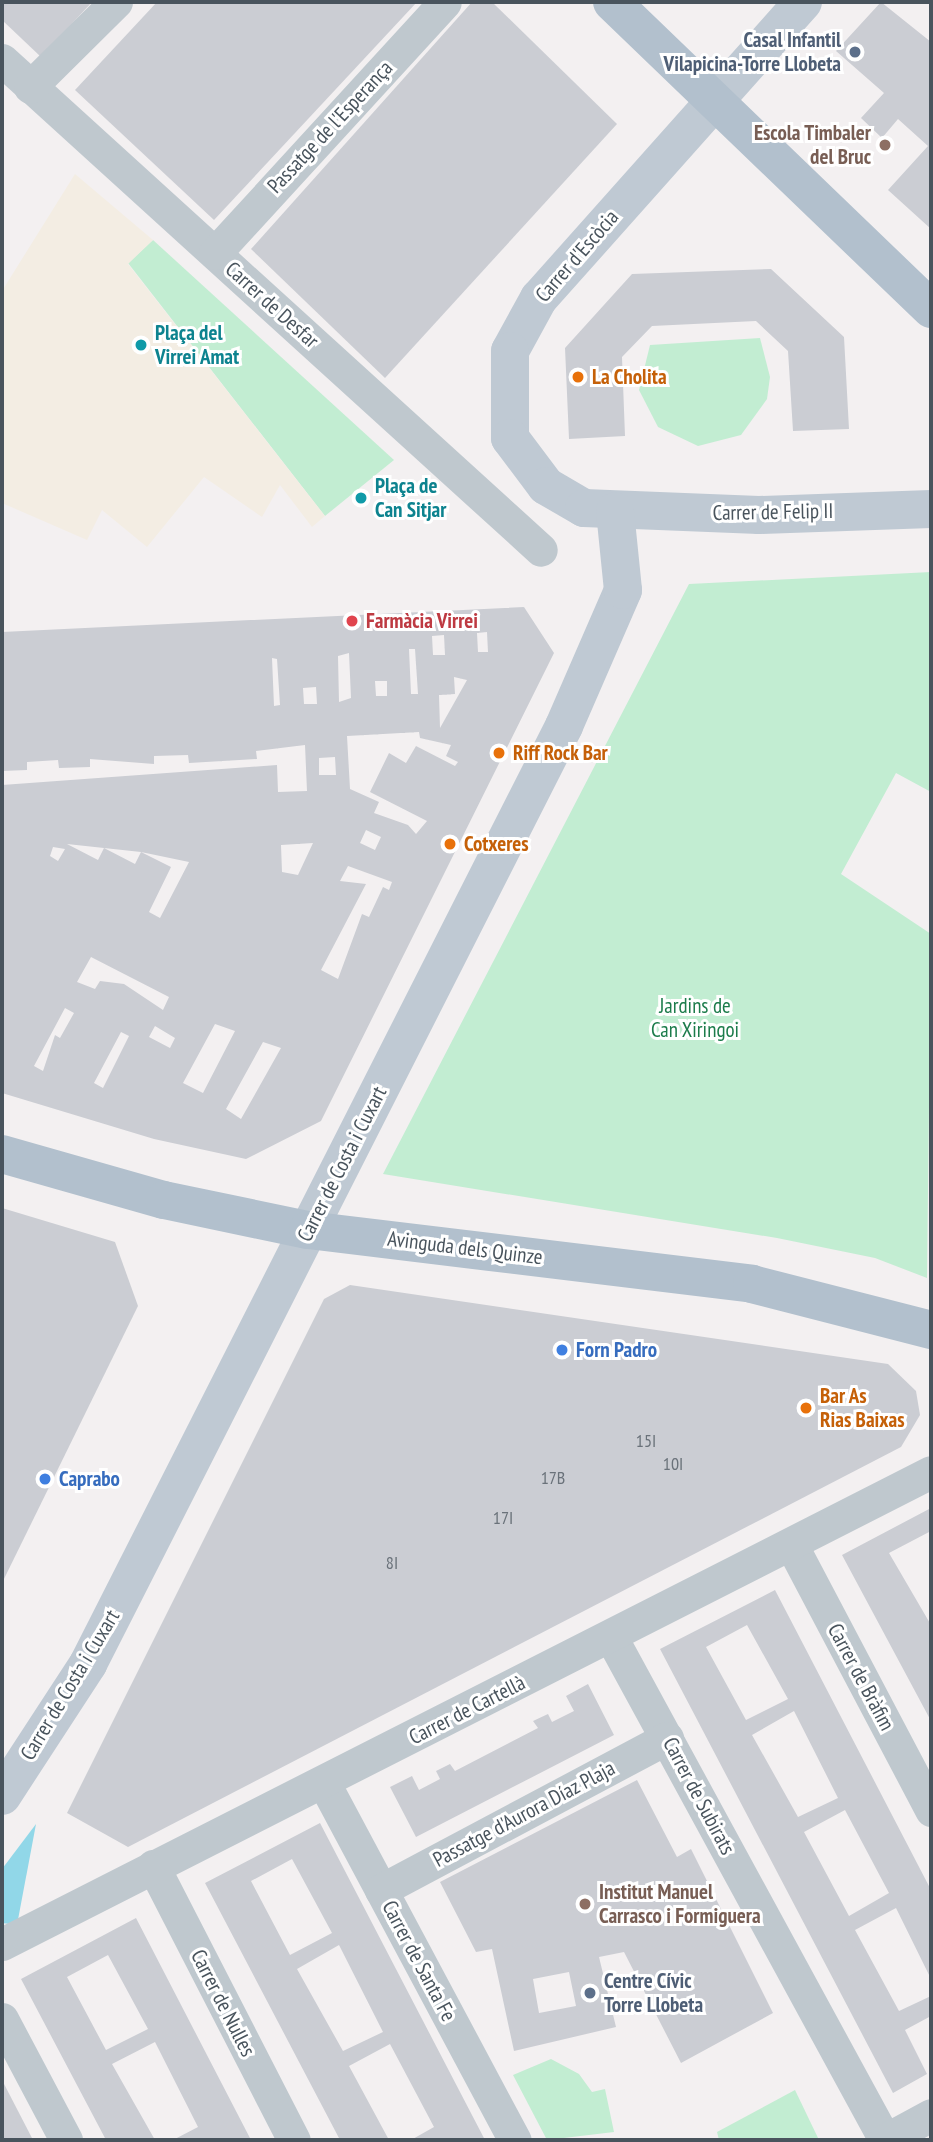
<!DOCTYPE html>
<html>
<head>
<meta charset="utf-8">
<style>
	body { margin:0 }
	#map { position:relative; width:933px; height:2142px; overflow:hidden; background:#f3f0f1; font-family:"PT Sans Narrow",sans-serif }
	div>[style] { position:absolute }
	.green>* { inset:0; background:#c2edd2 }
	.sand>* { inset:0; background:#f3ede3 }
	.water>* { inset:0; background:#91d7e8 }
	.building>* { inset:0; background:#cbcdd3 }
	.street>* { height:33px; margin:-16.5px; padding:0 16.5px; transform-origin:16.5px; border-radius:16.5px; background:#bfc8ce }
	.secondary>* { height:38px; margin:-19px; padding:0 19px; transform-origin:19px; border-radius:19px; background:#bfc9d3 }
	.primary>* { height:38px; margin:-19px; padding:0 19px; transform-origin:19px; border-radius:19px; background:#b2c0cd }
	.dots>* { width:19px; height:19px; translate:-50% -50%; box-sizing:border-box; border:4px solid #fff; border-radius:50% }
	span { translate:-50% -50%; white-space:nowrap; text-align:center; line-height:1.15; -webkit-text-stroke:6px #fff; paint-order:stroke }
	.number-label { font-size:18px; color:#6a727a }
	.number-label span { -webkit-text-stroke-width:0 }
	.service-label { font-size:21px; color:#4e5e75; font-weight:700 }
	.right { translate:-100% -50%; text-align:right }
	.left { translate:0 -50%; text-align:left }
	.street-label { font-size:21px; color:#49545d }
	.education-label { font-size:21px; color:#785e54; font-weight:700 }
	.culture-label { font-size:21px; color:#0d838f; font-weight:700 }
	.food-label { font-size:21px; color:#c56008; font-weight:700 }
	.health-label { font-size:21px; color:#be3a42; font-weight:700 }
	.park-label { font-size:21px; color:#1c7c4b }
	.shop-label { font-size:21px; color:#366cbe; font-weight:700 }
	.frame { position:absolute; inset:0; border:4px solid #49545d; pointer-events:none }
</style>
</head>
<body>
<div id="map">
	<div class="green">
		<div style="clip-path:polygon(153px 240px,394px 460px,325px 516px,128px 263px)"></div>
		<div style="clip-path:polygon(760px 338px,770px 377px,767px 399px,741px 435px,698px 446px,658px 427px,639px 390px,650px 345px)"></div>
		<div style="clip-path:polygon(931px 572px,931px 792px,896px 773px,841px 874px,931px 934px,927px 1278px,875px 1258px,777px 1238px,383px 1174px,689px 584px)"></div>
		<div style="clip-path:polygon(551px 2059px,579px 2074px,592px 2092px,605px 2089px,614px 2132px,547px 2140px,513px 2075px)"></div>
		<div style="clip-path:polygon(795px 2090px,819px 2140px,719px 2140px,717px 2132px)"></div>
	</div>
	<div class="sand">
		<div style="clip-path:polygon(75px 174px,153px 240px,128px 264px,325px 516px,312px 527px,280px 485px,262px 517px,204px 477px,147px 547px,102px 510px,87px 540px,2px 503px,2px 291px)"></div>
	</div>
	<div class="water">
		<div style="clip-path:polygon(36px 1824px,17px 1925px,2px 1923px,2px 1869px)"></div>
	</div>
	<div class="building">
		<div style="clip-path:polygon(2px 2px,92px 2px,41px 57px,2px 20px)"></div>
		<div style="clip-path:polygon(157px 2px,417px 2px,214px 220px,75px 90px)"></div>
		<div style="clip-path:polygon(472px 2px,492px 2px,617px 124px,385px 378px,251px 249px)"></div>
		<div style="clip-path:polygon(881px 2px,931px 42px,931px 229px,888px 190px,928px 146px,898px 119px,882px 138px,861px 118px,884px 93px,836px 51px)"></div>
		<div style="clip-path:polygon(771px 269px,844px 337px,849px 429px,793px 431px,788px 351px,756px 321px,652px 326px,622px 357px,625px 436px,569px 439px,565px 348px,632px 274px)"></div>
		<div style="clip-path:polygon(evenodd,524px 607px,554px 653px,321px 1121px,246px 1159px,154px 1139px,2px 1093px,2px 785px,277px 765px,278px 792px,307px 791px,305px 745px,256px 751px,257px 759px,189px 763px,188px 755px,154px 756px,154px 764px,90px 759px,90px 767px,59px 768px,58px 760px,27px 762px,27px 770px,2px 771px,2px 632px,524px 607px,487px 632px,488px 652px,478px 652px,477px 633px,487px 632px,524px 607px,444px 635px,445px 655px,433px 655px,432px 636px,444px 635px,524px 607px,409px 649px,415px 649px,418px 694px,411px 694px,409px 649px,524px 607px,349px 653px,351px 698px,339px 702px,338px 656px,349px 653px,524px 607px,272px 658px,277px 659px,280px 705px,274px 706px,272px 658px,524px 607px,454px 677px,467px 680px,440px 728px,439px 695px,455px 694px,454px 677px,524px 607px,375px 681px,387px 681px,387px 696px,376px 696px,375px 681px,524px 607px,316px 687px,317px 704px,304px 704px,303px 688px,316px 687px,524px 607px,419px 732px,420px 738px,451px 745px,446px 756px,458px 762px,455px 766px,416px 746px,406px 763px,389px 753px,370px 792px,427px 821px,416px 834px,408px 825px,374px 813px,379px 802px,350px 789px,347px 736px,419px 732px,524px 607px,335px 757px,336px 775px,319px 775px,319px 758px,335px 757px,524px 607px,366px 830px,381px 837px,375px 850px,360px 843px,366px 830px,524px 607px,313px 843px,298px 875px,282px 872px,281px 845px,313px 843px,524px 607px,67px 844px,104px 848px,98px 860px,67px 844px,524px 607px,53px 847px,65px 849px,58px 861px,50px 856px,53px 847px,524px 607px,104px 848px,141px 852px,135px 864px,104px 848px,524px 607px,141px 852px,189px 862px,160px 918px,149px 912px,171px 867px,141px 852px,524px 607px,348px 866px,392px 882px,389px 890px,383px 887px,369px 917px,362px 914px,338px 979px,321px 970px,366px 884px,340px 881px,348px 866px,524px 607px,91px 957px,169px 997px,163px 1010px,124px 984px,100px 981px,95px 989px,77px 982px,91px 957px,524px 607px,65px 1008px,74px 1013px,60px 1038px,55px 1035px,43px 1071px,34px 1066px,65px 1008px,524px 607px,215px 1024px,235px 1031px,203px 1093px,183px 1083px,215px 1024px,524px 607px,155px 1026px,175px 1038px,170px 1048px,149px 1037px,155px 1026px,524px 607px,121px 1032px,129px 1036px,103px 1088px,94px 1083px,121px 1032px,524px 607px,263px 1042px,281px 1048px,241px 1119px,226px 1109px,263px 1042px)"></div>
		<div style="clip-path:polygon(2px 1208px,115px 1242px,138px 1306px,2px 1583px)"></div>
		<div style="clip-path:polygon(350px 1285px,888px 1364px,916px 1391px,920px 1415px,901px 1447px,128px 1847px,67px 1813px,324px 1299px)"></div>
		<div style="clip-path:polygon(931px 1508px,931px 1531px,889px 1553px,931px 1625px,931px 1721px,842px 1555px)"></div>
		<div style="clip-path:polygon(evenodd,775px 1590px,931px 1890px,931px 1979px,896px 1908px,855px 1930px,899px 2011px,931px 1996px,931px 2016px,905px 2030px,927px 2074px,893px 2093px,660px 1649px,775px 1590px,747px 1625px,788px 1699px,746px 1720px,706px 1647px,747px 1625px,775px 1590px,794px 1711px,838px 1798px,798px 1817px,752px 1735px,794px 1711px,775px 1590px,845px 1810px,889px 1893px,849px 1916px,804px 1832px,845px 1810px)"></div>
		<div style="clip-path:polygon(588px 1684px,614px 1735px,416px 1837px,390px 1787px,412px 1776px,419px 1790px,440px 1779px,436px 1771px,450px 1764px,455px 1771px,538px 1728px,533px 1721px,548px 1714px,552px 1722px,574px 1711px,566px 1696px)"></div>
		<div style="clip-path:polygon(evenodd,637px 1780px,677px 1857px,691px 1849px,773px 2013px,681px 2063px,624px 1952px,599px 1957px,616px 2027px,514px 2051px,492px 1949px,476px 1952px,440px 1882px,637px 1780px,569px 1972px,576px 2006px,539px 2013px,533px 1979px,569px 1972px)"></div>
		<div style="clip-path:polygon(evenodd,320px 1823px,485px 2140px,411px 2140px,434px 2127px,390px 2044px,349px 2066px,389px 2140px,340px 2140px,205px 1883px,320px 1823px,292px 1859px,332px 1933px,290px 1955px,251px 1881px,292px 1859px,320px 1823px,339px 1945px,383px 2032px,343px 2051px,297px 1969px,339px 1945px)"></div>
		<div style="clip-path:polygon(evenodd,136px 1918px,251px 2140px,173px 2140px,198px 2127px,155px 2042px,112px 2064px,155px 2140px,106px 2140px,21px 1979px,136px 1918px,108px 1955px,148px 2029px,106px 2050px,67px 1977px,108px 1955px)"></div>
		<div style="clip-path:polygon(2px 2080px,33px 2140px,2px 2140px)"></div>
	</div>
	<div class="street">
		<div style="left:2px;top:60px;width:728px;rotate:42.27deg"></div>
		<div style="left:30px;top:87px;width:121px;rotate:-44.7deg"></div>
		<div style="left:215px;top:253px;width:340px;rotate:-47.5deg"></div>
		<div style="left:791px;top:1544px;width:301px;rotate:62.2deg"></div>
		<div style="left:611px;top:1637px;width:573px;rotate:61.42deg"></div>
		<div style="left:324px;top:1783px;width:405px;rotate:61.9deg"></div>
		<div style="left:153px;top:1866px;width:308px;rotate:62.8deg"></div>
		<div style="left:381px;top:1890px;width:324px;rotate:-28deg"></div>
		<div style="left:2px;top:1944px;width:1042px;rotate:-26.93deg"></div>
		<div style="left:2px;top:2019px;width:137px;rotate:62.1deg"></div>
		<div style="left:885px;top:2140px;width:52px;rotate:-28.5deg"></div>
	</div>
	<div class="secondary">
		<div style="left:803px;top:2px;width:397px;rotate:131.7deg"></div>
		<div style="left:539px;top:298px;width:60px;rotate:118.7deg"></div>
		<div style="left:510px;top:351px;width:87px;rotate:90deg"></div>
		<div style="left:510px;top:438px;width:60px;rotate:53.1deg"></div>
		<div style="left:546px;top:486px;width:44px;rotate:30.1deg"></div>
		<div style="left:584px;top:508px;width:175px;rotate:2.3deg"></div>
		<div style="left:759px;top:515px;width:172px;rotate:-2deg"></div>
		<div style="left:2px;top:1796px;width:158px;rotate:-56.9deg"></div>
		<div style="left:88px;top:1664px;width:1052px;rotate:-63.09deg"></div>
		<div style="left:564px;top:726px;width:148px;rotate:-66.5deg"></div>
		<div style="left:623px;top:590px;width:79px;rotate:-95.8deg"></div>
	</div>
	<div class="primary">
		<div style="left:612px;top:2px;width:443px;rotate:43.9deg"></div>
		<div style="left:2px;top:1154px;width:168px;rotate:15.9deg"></div>
		<div style="left:164px;top:1200px;width:147px;rotate:11.8deg"></div>
		<div style="left:308px;top:1230px;width:447px;rotate:6.9deg"></div>
		<div style="left:752px;top:1284px;width:185px;rotate:14.4deg"></div>
	</div>
	<div class="dots">
		<div style="left:855px;top:52px;background:#5c6f8a"></div>
		<div style="left:885px;top:145px;background:#8d6e63"></div>
		<div style="left:141px;top:345px;background:#0f9aa8"></div>
		<div style="left:578px;top:377px;background:#e8710a"></div>
		<div style="left:361px;top:498px;background:#0f9aa8"></div>
		<div style="left:352px;top:621px;background:#e0444e"></div>
		<div style="left:499px;top:753px;background:#e8710a"></div>
		<div style="left:450px;top:844px;background:#e8710a"></div>
		<div style="left:562px;top:1350px;background:#3f7fe0"></div>
		<div style="left:806px;top:1408px;background:#e8710a"></div>
		<div style="left:45px;top:1479px;background:#3f7fe0"></div>
		<div style="left:585px;top:1904px;background:#8d6e63"></div>
		<div style="left:590px;top:1993px;background:#5c6f8a"></div>
	</div>
	<div class="number-label">
		<span style="left:646px;top:1441px">15I</span>
		<span style="left:673px;top:1464px">10I</span>
		<span style="left:553px;top:1478px">17B</span>
		<span style="left:503px;top:1518px">17I</span>
		<span style="left:392px;top:1563px">8I</span>
	</div>
	<div class="service-label">
		<span class="right" style="left:841px;top:52px">Casal Infantil<br>Vilapicina-Torre Llobeta</span>
		<span class="left" style="left:604px;top:1993px">Centre Cívic<br>Torre Llobeta</span>
	</div>
	<div class="street-label">
		<span style="left:330px;top:127px;rotate:-47deg">Passatge de l'Esperança</span>
		<span style="left:577px;top:256px;rotate:-49deg">Carrer d'Escòcia</span>
		<span style="left:272px;top:305px;rotate:42deg">Carrer de Desfar</span>
		<span style="left:773px;top:512px;rotate:-1deg">Carrer de Felip II</span>
		<span style="left:342px;top:1164px;rotate:-63deg">Carrer de Costa i Cuxart</span>
		<span style="left:465px;top:1248px;rotate:7deg">Avinguda dels Quinze</span>
		<span style="left:861px;top:1677px;rotate:62deg">Carrer de Bràfim</span>
		<span style="left:70px;top:1685px;rotate:-59deg">Carrer de Costa i Cuxart</span>
		<span style="left:467px;top:1710px;rotate:-27deg">Carrer de Cartellà</span>
		<span style="left:699px;top:1796px;rotate:62deg">Carrer de Subirats</span>
		<span style="left:524px;top:1814px;rotate:-28deg">Passatge d'Aurora Díaz Plaja</span>
		<span style="left:419px;top:1961px;rotate:62deg">Carrer de Santa Fe</span>
		<span style="left:223px;top:2003px;rotate:63deg">Carrer de Nulles</span>
	</div>
	<div class="education-label">
		<span class="right" style="left:871px;top:145px">Escola Timbaler<br>del Bruc</span>
		<span class="left" style="left:599px;top:1904px">Institut Manuel<br>Carrasco i Formiguera</span>
	</div>
	<div class="culture-label">
		<span class="left" style="left:155px;top:345px">Plaça del<br>Virrei Amat</span>
		<span class="left" style="left:375px;top:498px">Plaça de<br>Can Sitjar</span>
	</div>
	<div class="food-label">
		<span class="left" style="left:592px;top:377px">La Cholita</span>
		<span class="left" style="left:513px;top:753px">Riff Rock Bar</span>
		<span class="left" style="left:464px;top:844px">Cotxeres</span>
		<span class="left" style="left:820px;top:1408px">Bar As<br>Rias Baixas</span>
	</div>
	<div class="health-label">
		<span class="left" style="left:366px;top:621px">Farmàcia Virrei</span>
	</div>
	<div class="park-label">
		<span style="left:695px;top:1018px">Jardins de<br>Can Xiringoi</span>
	</div>
	<div class="shop-label">
		<span class="left" style="left:576px;top:1350px">Forn Padro</span>
		<span class="left" style="left:59px;top:1479px">Caprabo</span>
	</div>
	<div class="frame"></div>
</div>
</body>
</html>
